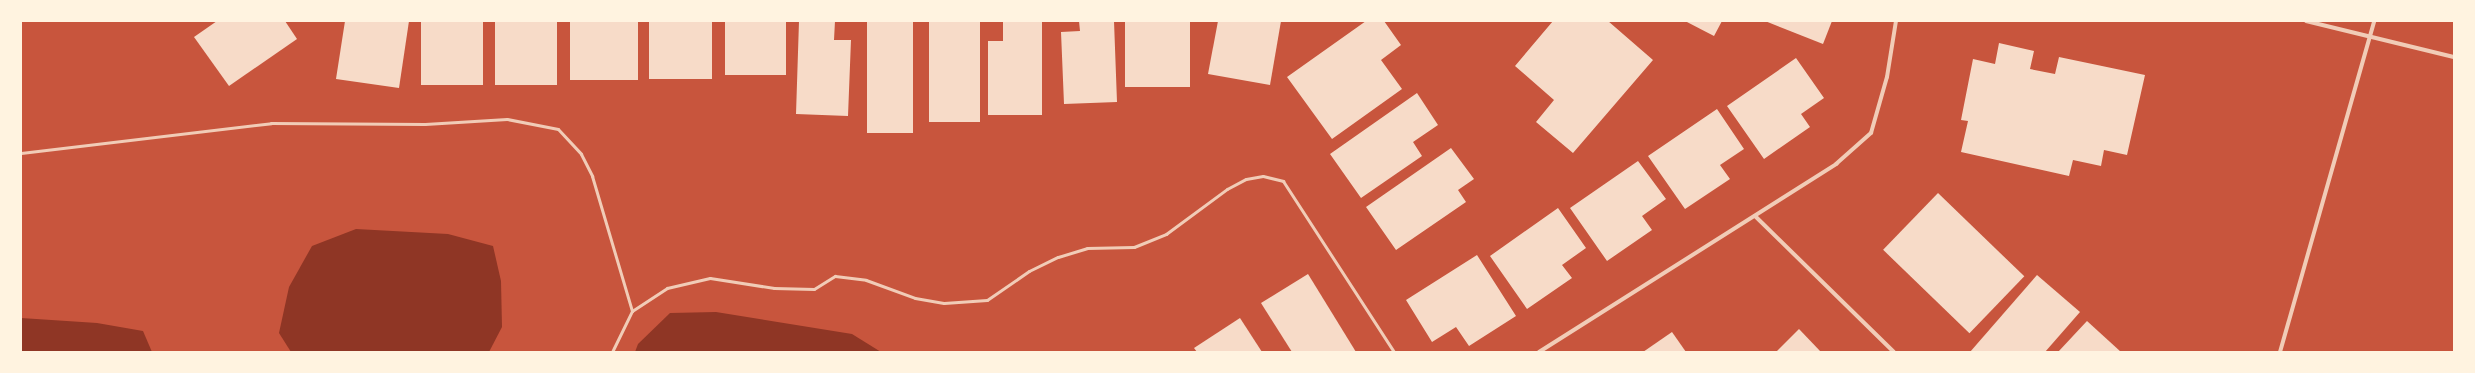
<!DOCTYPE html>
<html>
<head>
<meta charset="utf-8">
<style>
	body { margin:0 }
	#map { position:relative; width:2475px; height:373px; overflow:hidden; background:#c8553d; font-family:Montserrat,sans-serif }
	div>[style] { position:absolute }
	.water>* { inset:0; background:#8f3625 }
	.building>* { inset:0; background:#f7dbc8; transform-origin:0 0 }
	.service>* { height:3px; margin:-1.5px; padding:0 1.5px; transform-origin:1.5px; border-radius:1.5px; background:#f1ccb7 }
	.minor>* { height:4px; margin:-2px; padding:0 2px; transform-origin:2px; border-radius:2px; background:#f1ccb7 }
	span { translate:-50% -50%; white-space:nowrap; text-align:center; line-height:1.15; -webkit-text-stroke:4px #fff3e0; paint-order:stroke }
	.frame { position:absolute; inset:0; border:22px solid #fff3e0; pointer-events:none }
</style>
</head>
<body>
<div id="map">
	<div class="water">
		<div style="clip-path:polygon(356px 229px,448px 234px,493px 246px,501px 281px,502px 327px,489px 352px,291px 352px,279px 333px,289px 287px,312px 246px)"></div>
		<div style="clip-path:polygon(716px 312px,852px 334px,881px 352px,635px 352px,638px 344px,670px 313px)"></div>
		<div style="clip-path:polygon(21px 318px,97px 323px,143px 331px,152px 352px,21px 352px)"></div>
	</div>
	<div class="building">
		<div style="clip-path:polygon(217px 21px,285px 21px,297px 39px,229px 86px,194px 37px)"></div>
		<div style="clip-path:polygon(345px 21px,409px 21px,399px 88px,336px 79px)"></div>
		<div style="left:421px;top:21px;width:62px;height:64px"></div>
		<div style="left:495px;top:21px;width:62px;height:64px"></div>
		<div style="left:570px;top:21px;width:68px;height:59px"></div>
		<div style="left:649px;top:21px;width:63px;height:58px"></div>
		<div style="left:725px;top:21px;width:61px;height:54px"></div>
		<div style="clip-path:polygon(799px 21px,835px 21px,834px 40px,851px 40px,848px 116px,796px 114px)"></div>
		<div style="left:867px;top:21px;width:46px;height:112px"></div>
		<div style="left:929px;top:21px;width:51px;height:101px"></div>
		<div style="clip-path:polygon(1003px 21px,1042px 21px,1042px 115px,988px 115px,988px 41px,1003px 41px)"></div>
		<div style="clip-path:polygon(1079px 21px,1114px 21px,1117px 102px,1064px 104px,1061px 32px,1080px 31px)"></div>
		<div style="left:1125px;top:21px;width:65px;height:66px"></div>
		<div style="clip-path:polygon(1218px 21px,1281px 21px,1270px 85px,1208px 74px)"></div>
		<div style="clip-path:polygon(1366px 21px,1384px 21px,1401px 45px,1381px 60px,1402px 89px,1332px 139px,1287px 77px)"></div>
		<div style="clip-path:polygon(1553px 21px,1608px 21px,1653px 60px,1573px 153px,1536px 122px,1554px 100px,1515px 66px)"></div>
		<div style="clip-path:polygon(1685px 21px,1722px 21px,1714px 36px)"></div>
		<div style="clip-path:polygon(1765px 21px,1832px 21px,1823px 44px)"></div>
		<div style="clip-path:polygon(1999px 43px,2034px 51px,2030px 69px,2055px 74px,2059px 57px,2145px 75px,2127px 155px,2104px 150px,2101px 166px,2073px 160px,2069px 176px,1961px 152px,1968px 121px,1961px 120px,1973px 59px,1995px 64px)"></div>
		<div style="clip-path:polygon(1796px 58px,1824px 98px,1801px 114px,1810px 127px,1764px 159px,1727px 106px)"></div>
		<div style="clip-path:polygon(1417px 93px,1438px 125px,1413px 142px,1422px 156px,1361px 198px,1330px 154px)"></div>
		<div style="clip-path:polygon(1717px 109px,1744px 149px,1720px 165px,1730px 179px,1685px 209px,1648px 156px)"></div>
		<div style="clip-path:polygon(1451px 148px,1474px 179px,1458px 190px,1466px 202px,1396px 250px,1366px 207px)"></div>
		<div style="clip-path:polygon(1638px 161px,1666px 199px,1642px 216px,1652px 230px,1607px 261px,1570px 208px)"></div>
		<div style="left:1938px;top:193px;width:120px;height:79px;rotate:44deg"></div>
		<div style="clip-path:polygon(1558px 208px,1586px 248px,1562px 265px,1572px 278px,1527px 309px,1490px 256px)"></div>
		<div style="clip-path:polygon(1477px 255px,1516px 316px,1469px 346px,1456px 327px,1432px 342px,1406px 300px)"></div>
		<div style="clip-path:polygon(1308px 274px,1356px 352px,1292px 352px,1261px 303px)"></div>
		<div style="clip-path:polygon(2037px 275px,2080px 312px,2045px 352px,1970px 352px)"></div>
		<div style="clip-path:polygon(1240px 318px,1262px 352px,1197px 352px,1194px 348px)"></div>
		<div style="clip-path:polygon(2087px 321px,2121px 352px,2058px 352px)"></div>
		<div style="clip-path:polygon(1799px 329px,1821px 352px,1776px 352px)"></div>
		<div style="clip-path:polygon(1672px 332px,1686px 352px,1643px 352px)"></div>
	</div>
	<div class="service">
		<div style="left:21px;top:153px;width:252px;rotate:-6.8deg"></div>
		<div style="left:271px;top:123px;width:154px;rotate:0.4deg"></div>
		<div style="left:425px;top:124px;width:82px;rotate:-3.5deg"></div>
		<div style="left:507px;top:119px;width:52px;rotate:11.1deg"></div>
		<div style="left:558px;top:129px;width:34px;rotate:47deg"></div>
		<div style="left:581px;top:154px;width:25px;rotate:63deg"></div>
		<div style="left:592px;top:176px;width:141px;rotate:73.5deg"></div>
		<div style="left:612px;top:352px;width:46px;rotate:-64deg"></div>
		<div style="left:632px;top:311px;width:42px;rotate:-33.3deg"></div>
		<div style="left:667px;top:288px;width:44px;rotate:-13.1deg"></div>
		<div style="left:710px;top:278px;width:65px;rotate:8.9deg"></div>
		<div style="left:774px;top:288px;width:40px;rotate:1.4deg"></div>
		<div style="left:814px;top:289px;width:25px;rotate:-32deg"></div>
		<div style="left:835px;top:276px;width:31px;rotate:7deg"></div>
		<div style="left:866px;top:280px;width:52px;rotate:20.2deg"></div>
		<div style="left:915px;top:298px;width:29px;rotate:10deg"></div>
		<div style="left:944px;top:303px;width:43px;rotate:-4deg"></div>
		<div style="left:987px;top:300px;width:51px;rotate:-34.6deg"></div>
		<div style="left:1029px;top:271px;width:32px;rotate:-26deg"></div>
		<div style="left:1058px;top:257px;width:30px;rotate:-17deg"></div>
		<div style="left:1087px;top:248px;width:47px;rotate:-1.2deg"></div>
		<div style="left:1134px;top:247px;width:35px;rotate:-22deg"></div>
		<div style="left:1166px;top:234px;width:76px;rotate:-36.4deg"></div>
		<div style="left:1227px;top:189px;width:21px;rotate:-28deg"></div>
		<div style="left:1246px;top:179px;width:17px;rotate:-10deg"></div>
		<div style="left:1263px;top:176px;width:21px;rotate:14deg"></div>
		<div style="left:1283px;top:181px;width:204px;rotate:57deg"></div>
	</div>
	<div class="minor">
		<div style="left:2306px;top:21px;width:152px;rotate:13.7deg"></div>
		<div style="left:1755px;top:216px;width:194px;rotate:44.4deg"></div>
		<div style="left:1539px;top:352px;width:352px;rotate:-32.3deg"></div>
		<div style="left:1836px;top:164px;width:47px;rotate:-41.5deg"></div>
		<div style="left:1871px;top:133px;width:58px;rotate:-74.1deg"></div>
		<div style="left:1887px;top:77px;width:57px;rotate:-80.9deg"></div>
		<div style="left:2280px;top:352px;width:344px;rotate:-74.1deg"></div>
	</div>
	<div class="frame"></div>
</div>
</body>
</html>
